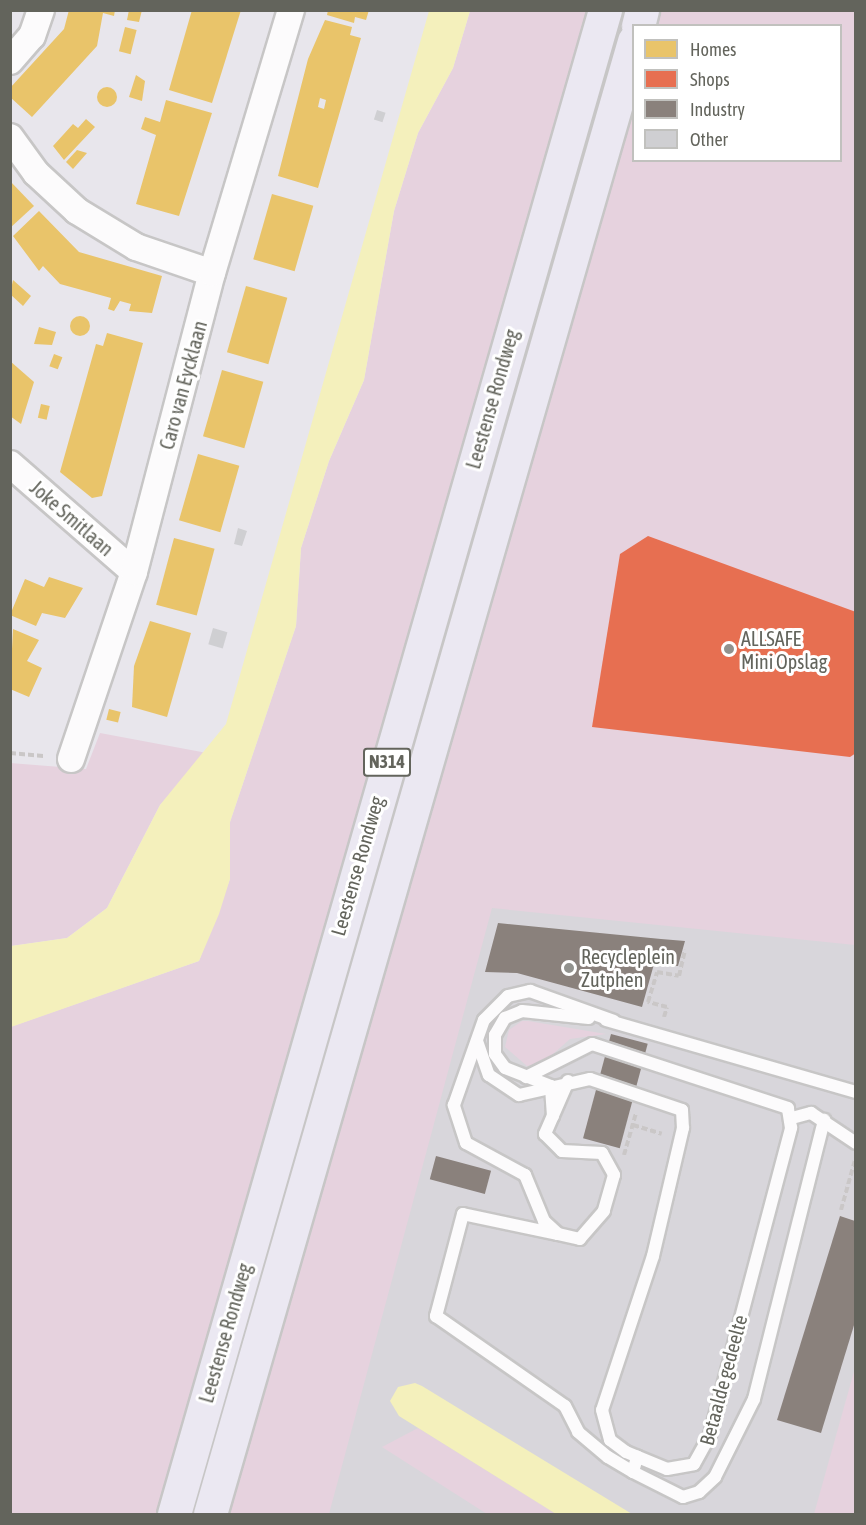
<!DOCTYPE html>
<html>
<head>
<meta charset="utf-8">
<style>
	body { margin:0 }
	#map { position:relative; width:866px; height:1525px; overflow:hidden; background:#e8e6ec; font-family:"Asap Condensed",sans-serif }
	div>[style] { position:absolute }
	.industrial>* { inset:0; background:#d8d6db }
	.green>* { inset:0; background:#e6d2de }
	.water>* { inset:0; background:#f4f0bc }
	.homes>* { inset:0; background:#e9c46a; transform-origin:0 0 }
	.round { border-radius:50% }
	.shops>* { inset:0; background:#e76f51 }
	.industry>* { inset:0; background:#8a817c; transform-origin:0 0 }
	.building>* { inset:0; background:#cfcfd2; transform-origin:0 0 }
	.path>* { height:4px; margin-top:-2px; transform-origin:0; background:repeating-linear-gradient(90deg,#cac7c7 0 6px,transparent 0 9px) }
	.roads { filter:drop-shadow(2px 0 #c7c6c6) drop-shadow(-2px 0 #c7c6c6) drop-shadow(0 2px #c7c6c6) drop-shadow(0 -2px #c7c6c6) }
	.service>* { height:12px; margin:-6px; padding:0 6px; transform-origin:6px; border-radius:6px; background:#fcfbfc }
	.minor>* { height:26px; margin:-13px; padding:0 13px; transform-origin:13px; border-radius:13px; background:#fcfbfc }
	.primary>* { height:33px; margin:-16.5px; padding:0 16.5px; transform-origin:16.5px; border-radius:16.5px; background:#ebe8f2 }
	.dots>* { width:16px; height:16px; translate:-50% -50%; box-sizing:border-box; border:3px solid #fff; border-radius:50% }
	span { translate:-50% -50%; white-space:nowrap; text-align:center; line-height:1.15; -webkit-text-stroke:6px #fff; paint-order:stroke }
	.shield-label span { padding:2px 4px; background:#fff; border:2px solid; border-radius:4px; -webkit-text-stroke-width:0 }
	.shield-label { font-size:18px; color:#63645c; font-weight:700 }
	.street-label { font-size:20px; color:#63645c }
	.poi-label { font-size:20px; color:#63645c }
	.left { translate:0 -50%; text-align:left }
	.frame { position:absolute; inset:0; border:12px solid #63645c; pointer-events:none }
	.legend { position:absolute; left:632px; top:24px; width:210px; height:138px; box-sizing:border-box; background:#fff; border:2px solid #c1c1be; margin:0; padding:8px 10px; list-style:none; font-size:18px; color:#63645c }
	.legend li { display:flex; align-items:center; gap:12px; height:30px }
	.legend b { width:30px; border:2px solid #c1c1be }
</style>
</head>
<body>
<div id="map">
	<div class="industrial">
		<div style="clip-path:polygon(481px 865px,855px 911px,855px 1514px,307px 1514px)"></div>
	</div>
	<div class="green">
		<div style="clip-path:polygon(470px 11px,596px 11px,162px 1514px,11px 1514px,10px 1027px,199px 961px,230px 879px,230px 822px,296px 626px,301px 548px,329px 461px,364px 380px,394px 211px,418px 133px,453px 68px)"></div>
		<div style="clip-path:polygon(657px 11px,855px 11px,855px 945px,492px 908px,329px 1514px,227px 1514px,269px 1379px,276px 1317px,633px 95px,634px 160px,840px 160px,840px 26px,653px 25px)"></div>
		<div style="clip-path:polygon(100px 733px,207px 753px,160px 805px,107px 908px,67px 938px,11px 946px,10px 763px,86px 769px)"></div>
		<div style="clip-path:polygon(522px 1021px,528px 1021px,606px 1034px,570px 1039px,544px 1062px,527px 1066px,505px 1047px,509px 1030px)"></div>
		<div style="clip-path:polygon(855px 1368px,855px 1514px,814px 1514px)"></div>
		<div style="clip-path:polygon(418px 1428px,556px 1514px,487px 1514px,382px 1447px)"></div>
	</div>
	<div class="water">
		<div style="clip-path:polygon(429px 11px,470px 11px,453px 68px,418px 133px,394px 211px,364px 380px,329px 461px,301px 548px,296px 626px,230px 822px,230px 879px,219px 914px,199px 961px,11px 1027px,11px 946px,67px 938px,107px 908px,160px 805px,226px 724px)"></div>
		<div style="clip-path:polygon(415px 1383px,422px 1386px,632px 1514px,556px 1514px,399px 1416px,390px 1401px,398px 1387px)"></div>
	</div>
	<div class="homes">
		<div style="clip-path:polygon(69px 10px,115px 10px,114px 16px,103px 13px,97px 46px,32px 117px,10px 97px,10px 88px,64px 29px)"></div>
		<div style="clip-path:polygon(129px 10px,142px 10px,139px 22px,127px 20px)"></div>
		<div style="clip-path:polygon(192px 10px,241px 10px,212px 103px,169px 90px)"></div>
		<div style="clip-path:polygon(328px 10px,369px 10px,366px 20px,355px 17px,354px 23px,327px 15px)"></div>
		<div style="clip-path:polygon(evenodd,325px 20px,352px 27px,350px 35px,361px 38px,318px 188px,278px 176px,308px 59px,325px 20px,320px 98px,326px 100px,324px 109px,318px 107px,320px 98px)"></div>
		<div style="left:125px;top:27px;width:12px;height:25px;rotate:14deg"></div>
		<div style="clip-path:polygon(136px 75px,145px 81px,142px 101px,129px 97px)"></div>
		<div class="round" style="left:97px;top:87px;width:20px;height:20px"></div>
		<div style="clip-path:polygon(166px 100px,212px 113px,179px 216px,136px 204px,156px 135px,141px 129px,145px 117px,160px 122px)"></div>
		<div style="clip-path:polygon(86px 119px,95px 127px,64px 160px,53px 146px,73px 124px,78px 128px)"></div>
		<div style="clip-path:polygon(77px 150px,87px 153px,73px 169px,66px 162px)"></div>
		<div style="clip-path:polygon(10px 181px,34px 206px,10px 228px)"></div>
		<div style="left:272px;top:194px;width:43px;height:68px;rotate:16deg"></div>
		<div style="clip-path:polygon(39px 211px,79px 252px,162px 276px,152px 313px,129px 311px,131px 304px,120px 301px,114px 311px,108px 309px,111px 298px,60px 284px,43px 266px,39px 271px,13px 236px)"></div>
		<div style="clip-path:polygon(13px 280px,31px 296px,23px 306px,10px 294px)"></div>
		<div style="left:246px;top:286px;width:43px;height:69px;rotate:16deg"></div>
		<div class="round" style="left:70px;top:316px;width:20px;height:20px"></div>
		<div style="clip-path:polygon(39px 327px,56px 332px,52px 345px,34px 344px)"></div>
		<div style="clip-path:polygon(107px 333px,143px 343px,102px 496px,92px 498px,60px 472px,96px 344px,103px 346px)"></div>
		<div style="left:54px;top:354px;width:9px;height:13px;rotate:21deg"></div>
		<div style="clip-path:polygon(10px 361px,34px 382px,21px 424px,10px 416px)"></div>
		<div style="left:222px;top:370px;width:43px;height:69px;rotate:16deg"></div>
		<div style="left:41px;top:404px;width:9px;height:14px;rotate:13deg"></div>
		<div style="left:198px;top:454px;width:43px;height:69px;rotate:16deg"></div>
		<div style="left:174px;top:538px;width:42px;height:69px;rotate:15deg"></div>
		<div style="clip-path:polygon(49px 577px,83px 588px,65px 618px,42px 613px,36px 626px,10px 615px,25px 579px,44px 587px)"></div>
		<div style="clip-path:polygon(150px 621px,191px 633px,167px 717px,132px 707px,134px 666px)"></div>
		<div style="clip-path:polygon(13px 629px,39px 640px,27px 661px,42px 668px,29px 697px,10px 689px)"></div>
		<div style="left:109px;top:709px;width:12px;height:11px;rotate:14deg"></div>
	</div>
	<div class="shops">
		<div style="clip-path:polygon(648px 536px,856px 612px,856px 753px,850px 757px,592px 727px,620px 554px)"></div>
	</div>
	<div class="industry">
		<div style="clip-path:polygon(498px 923px,661px 939px,685px 941px,678px 966px,654px 964px,642px 1007px,517px 973px,485px 972px)"></div>
		<div style="left:611px;top:1034px;width:38px;height:108px;rotate:15deg"></div>
		<div style="left:436px;top:1156px;width:57px;height:24px;rotate:15deg"></div>
		<div style="clip-path:polygon(840px 1216px,855px 1221px,855px 1322px,821px 1433px,777px 1420px)"></div>
	</div>
	<div class="building">
		<div style="left:377px;top:110px;width:9px;height:10px;rotate:18deg"></div>
		<div style="clip-path:polygon(238px 528px,247px 531px,242px 546px,234px 544px)"></div>
		<div style="left:213px;top:628px;width:15px;height:17px;rotate:16deg"></div>
	</div>
	<div class="path">
		<div style="left:10px;top:753px;width:36px;rotate:5deg"></div>
		<div style="left:664px;top:1017px;width:10px;rotate:-73deg"></div>
		<div style="left:667px;top:1007px;width:20px;rotate:-165deg"></div>
		<div style="left:648px;top:1002px;width:31px;rotate:-73deg"></div>
		<div style="left:657px;top:972px;width:22px;rotate:10deg"></div>
		<div style="left:679px;top:976px;width:27px;rotate:-77deg"></div>
		<div style="left:633px;top:1125px;width:30px;rotate:17deg"></div>
		<div style="left:624px;top:1155px;width:44px;rotate:-74.1deg"></div>
		<div style="left:841px;top:1210px;width:52px;rotate:-74.4deg"></div>
	</div>
	<div class="roads">
		<div class="service">
			<div style="left:606px;top:1020px;width:260px;rotate:16.1deg"></div>
			<div style="left:477px;top:1041px;width:36px;rotate:71deg"></div>
			<div style="left:489px;top:1075px;width:36px;rotate:34deg"></div>
			<div style="left:519px;top:1095px;width:73px;rotate:-12.7deg"></div>
			<div style="left:590px;top:1079px;width:97px;rotate:18.6deg"></div>
			<div style="left:682px;top:1110px;width:18px;rotate:87deg"></div>
			<div style="left:683px;top:1128px;width:131px;rotate:103.2deg"></div>
			<div style="left:653px;top:1256px;width:162px;rotate:108.3deg"></div>
			<div style="left:602px;top:1410px;width:31px;rotate:75deg"></div>
			<div style="left:610px;top:1440px;width:20px;rotate:37deg"></div>
			<div style="left:626px;top:1452px;width:44px;rotate:22.5deg"></div>
			<div style="left:667px;top:1469px;width:27px;rotate:-10deg"></div>
			<div style="left:694px;top:1464px;width:33px;rotate:-61deg"></div>
			<div style="left:710px;top:1435px;width:318px;rotate:-75.2deg"></div>
			<div style="left:791px;top:1128px;width:20px;rotate:-99deg"></div>
			<div style="left:788px;top:1108px;width:206px;rotate:-161.9deg"></div>
			<div style="left:592px;top:1044px;width:74px;rotate:153.4deg"></div>
			<div style="left:568px;top:1081px;width:58px;rotate:113.5deg"></div>
			<div style="left:545px;top:1134px;width:24px;rotate:45deg"></div>
			<div style="left:562px;top:1151px;width:40px;rotate:2.9deg"></div>
			<div style="left:602px;top:1153px;width:25px;rotate:61deg"></div>
			<div style="left:614px;top:1175px;width:37px;rotate:106deg"></div>
			<div style="left:604px;top:1211px;width:37px;rotate:131deg"></div>
			<div style="left:580px;top:1239px;width:23px;rotate:-167deg"></div>
			<div style="left:558px;top:1234px;width:19px;rotate:-137deg"></div>
			<div style="left:544px;top:1221px;width:50px;rotate:-112.4deg"></div>
			<div style="left:525px;top:1175px;width:67px;rotate:-151.5deg"></div>
			<div style="left:466px;top:1143px;width:40px;rotate:-108deg"></div>
			<div style="left:454px;top:1105px;width:90px;rotate:-70.6deg"></div>
			<div style="left:484px;top:1020px;width:34px;rotate:-45deg"></div>
			<div style="left:508px;top:996px;width:23px;rotate:-13deg"></div>
			<div style="left:530px;top:991px;width:89px;rotate:19.7deg"></div>
			<div style="left:553px;top:1116px;width:30px;rotate:-94deg"></div>
			<div style="left:551px;top:1086px;width:49px;rotate:-158.6deg"></div>
			<div style="left:505px;top:1068px;width:17px;rotate:-126deg"></div>
			<div style="left:495px;top:1054px;width:19px;rotate:-90deg"></div>
			<div style="left:495px;top:1035px;width:20px;rotate:-60deg"></div>
			<div style="left:505px;top:1018px;width:18px;rotate:-22deg"></div>
			<div style="left:522px;top:1011px;width:67px;rotate:6deg"></div>
			<div style="left:792px;top:1118px;width:20px;rotate:-15deg"></div>
			<div style="left:811px;top:1113px;width:54px;rotate:33.7deg"></div>
			<div style="left:557px;top:1234px;width:96px;rotate:-168deg"></div>
			<div style="left:463px;top:1214px;width:106px;rotate:104.8deg"></div>
			<div style="left:436px;top:1316px;width:157px;rotate:34.9deg"></div>
			<div style="left:565px;top:1406px;width:29px;rotate:63deg"></div>
			<div style="left:578px;top:1432px;width:39px;rotate:40deg"></div>
			<div style="left:608px;top:1457px;width:29px;rotate:31deg"></div>
			<div style="left:633px;top:1472px;width:16px;rotate:-75deg"></div>
			<div style="left:633px;top:1472px;width:56px;rotate:26.6deg"></div>
			<div style="left:683px;top:1497px;width:17px;rotate:-17deg"></div>
			<div style="left:699px;top:1492px;width:22px;rotate:-43deg"></div>
			<div style="left:715px;top:1477px;width:87px;rotate:-63.4deg"></div>
			<div style="left:754px;top:1399px;width:288px;rotate:-75.9deg"></div>
		</div>
		<div class="minor">
			<div style="left:10px;top:61px;width:33px;rotate:-49deg"></div>
			<div style="left:32px;top:36px;width:28px;rotate:-71deg"></div>
			<div style="left:10px;top:137px;width:44px;rotate:54.2deg"></div>
			<div style="left:36px;top:173px;width:56px;rotate:42.8deg"></div>
			<div style="left:77px;top:211px;width:69px;rotate:31.4deg"></div>
			<div style="left:136px;top:247px;width:80px;rotate:18.9deg"></div>
			<div style="left:10px;top:464px;width:164px;rotate:41.1deg"></div>
			<div style="left:71px;top:759px;width:197px;rotate:-71.4deg"></div>
			<div style="left:134px;top:572px;width:309px;rotate:-75.4deg"></div>
			<div style="left:212px;top:273px;width:275px;rotate:-73.3deg"></div>
		</div>
		<div class="primary">
			<div style="left:638px;top:26px;width:16px;rotate:-76deg"></div>
			<div style="left:174px;top:1514px;width:1565px;rotate:-74.01deg"></div>
			<div style="left:210px;top:1514px;width:1533px;rotate:-73.94deg"></div>
		</div>
	</div>
	<div class="dots">
		<div style="left:729px;top:649px;background:#92928e"></div>
		<div style="left:569px;top:968px;background:#92928e"></div>
	</div>
	<div class="shield-label">
		<span style="left:387px;top:762px">N314</span>
	</div>
	<div class="street-label">
		<span style="left:183px;top:385px;rotate:-75deg">Caro van Eycklaan</span>
		<span style="left:492px;top:399px;rotate:-74deg">Leestense Rondweg</span>
		<span style="left:72px;top:518px;rotate:41deg">Joke Smitlaan</span>
		<span style="left:357px;top:866px;rotate:-74deg">Leestense Rondweg</span>
		<span style="left:225px;top:1333px;rotate:-74deg">Leestense Rondweg</span>
		<span style="left:723px;top:1380px;rotate:-75deg">Betaalde gedeelte</span>
	</div>
	<div class="poi-label">
		<span class="left" style="left:741px;top:650px">ALLSAFE<br>Mini Opslag</span>
		<span class="left" style="left:581px;top:968px">Recycleplein<br>Zutphen</span>
	</div>
	<div class="frame"></div>
	<ul class="legend">
	<li><b style="height:16px;background:#e9c46a"></b>Homes</li>
	<li><b style="height:16px;background:#e76f51"></b>Shops</li>
	<li><b style="height:16px;background:#8a817c"></b>Industry</li>
	<li><b style="height:16px;background:#cfcfd2"></b>Other</li>
	</ul>
</div>
</body>
</html>
